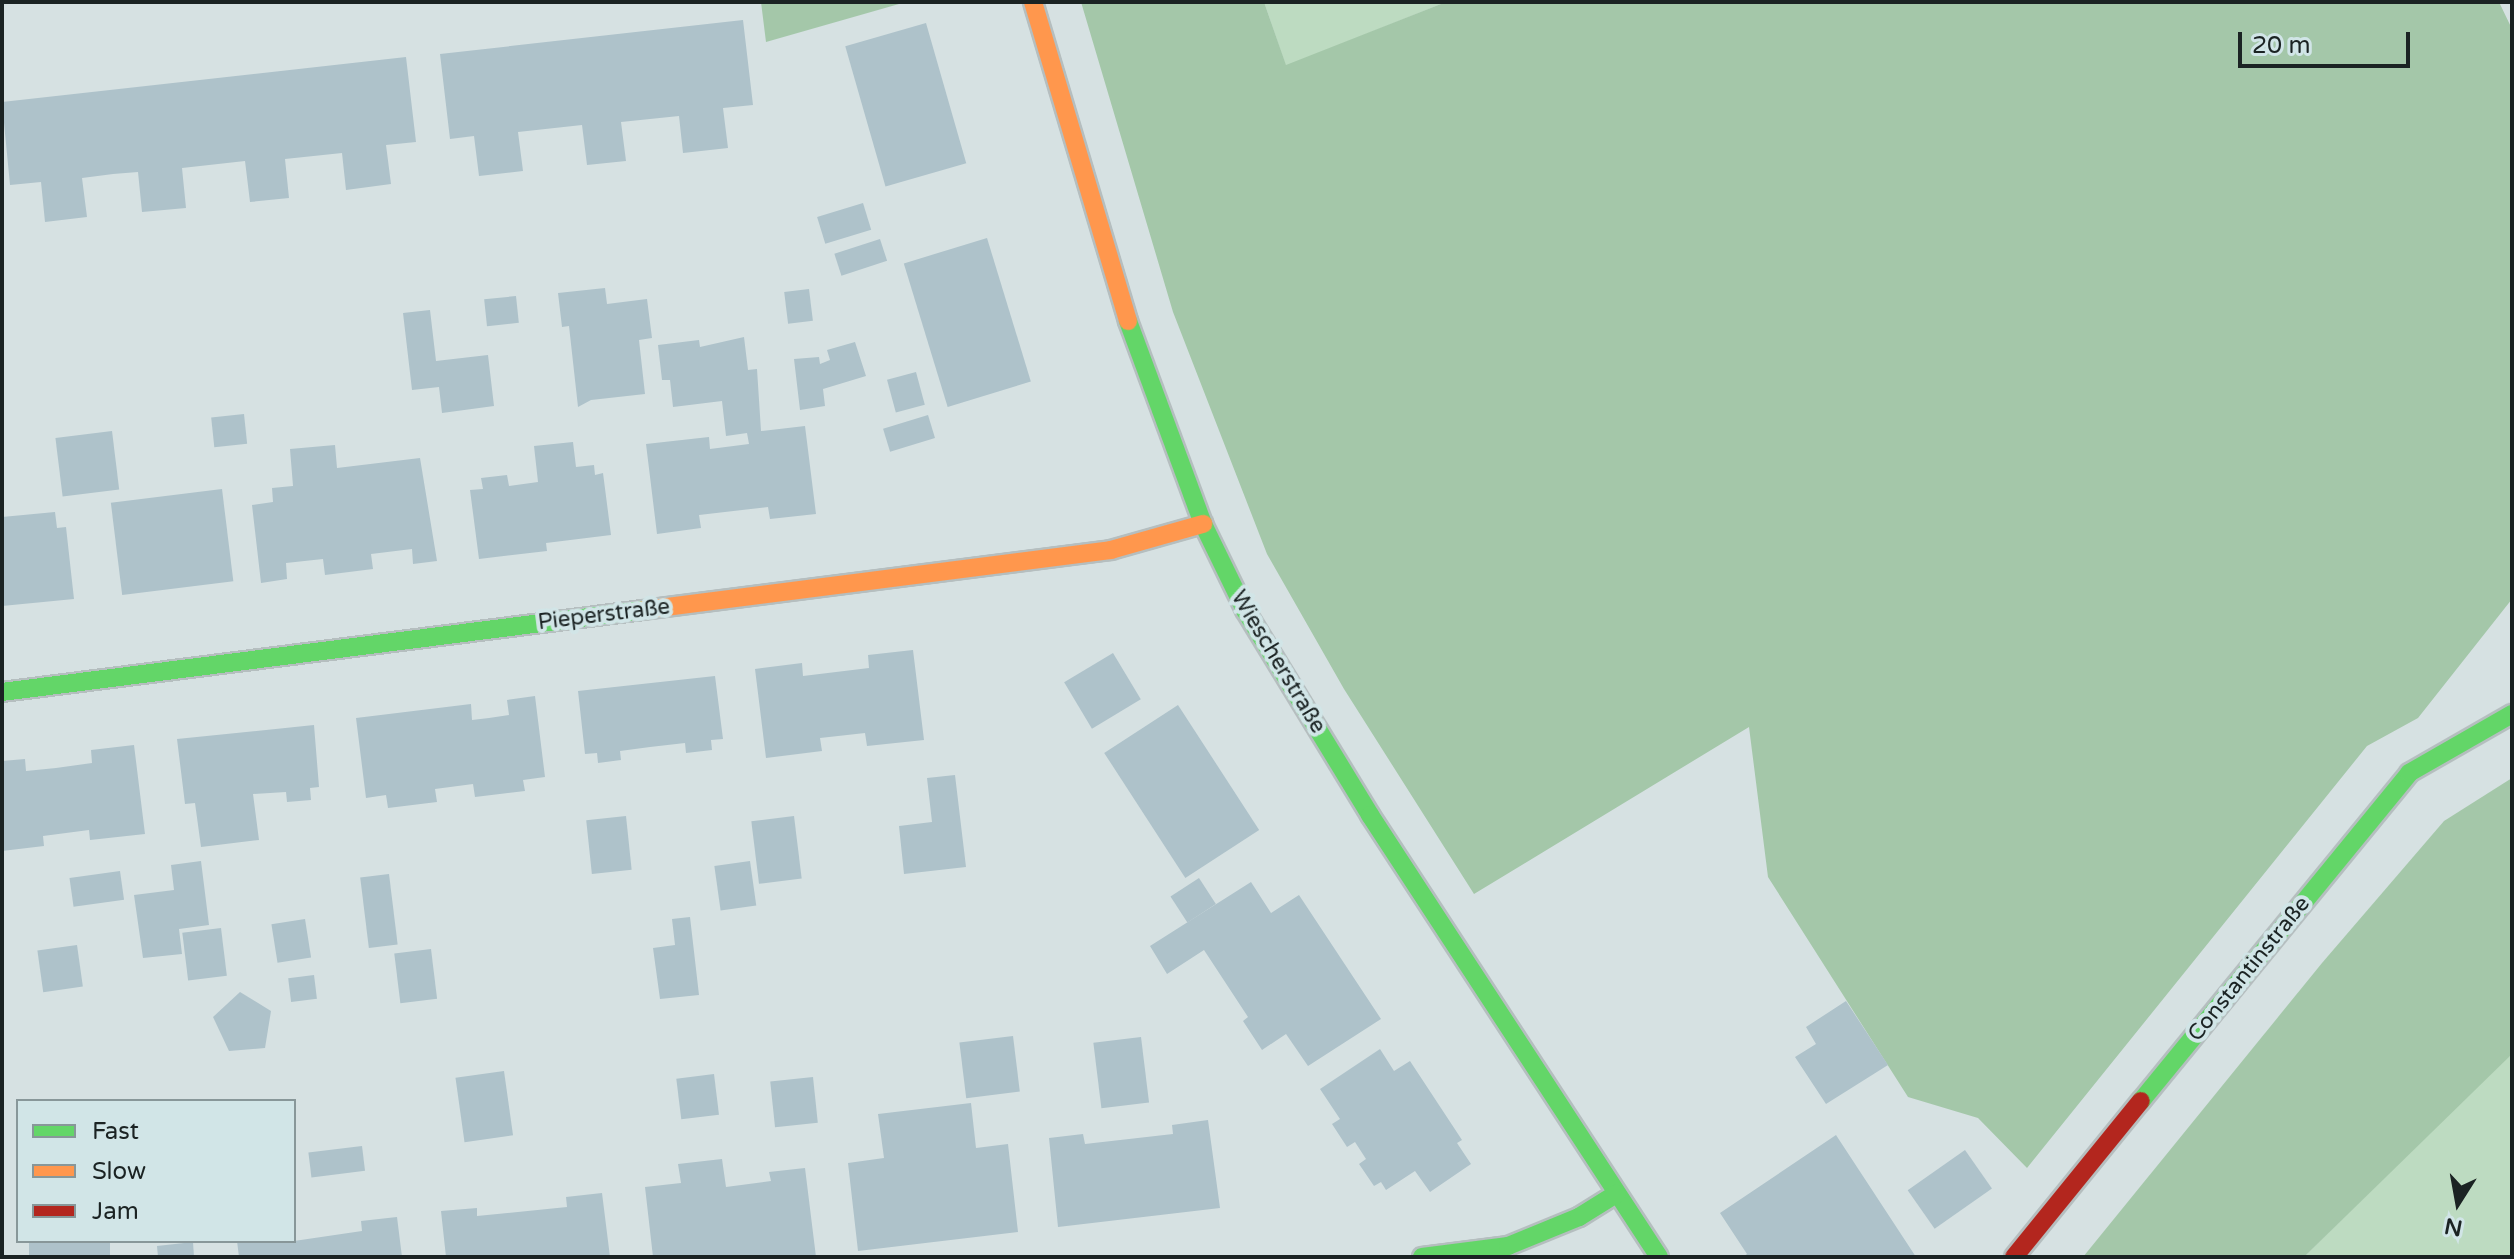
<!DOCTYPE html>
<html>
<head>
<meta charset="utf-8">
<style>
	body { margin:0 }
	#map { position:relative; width:2514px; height:1259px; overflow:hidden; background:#d6e1e2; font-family:"Varela Round",sans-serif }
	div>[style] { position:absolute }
	.green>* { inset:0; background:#bddbc1 }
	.forest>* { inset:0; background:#a4c7a9 }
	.building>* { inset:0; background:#aec2ca; transform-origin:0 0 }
	.roads { filter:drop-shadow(2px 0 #b5bebf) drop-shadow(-2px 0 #b5bebf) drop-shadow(0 2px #b5bebf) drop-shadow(0 -2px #b5bebf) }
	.fast>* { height:18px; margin:-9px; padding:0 9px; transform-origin:9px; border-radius:9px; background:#63d668 }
	.slow>* { height:18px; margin:-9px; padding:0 9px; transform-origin:9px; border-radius:9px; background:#ff974d }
	.jam>* { height:18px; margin:-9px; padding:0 9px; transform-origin:9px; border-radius:9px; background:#b3261e }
	span { translate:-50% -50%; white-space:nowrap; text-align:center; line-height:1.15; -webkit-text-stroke:8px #d1e5e7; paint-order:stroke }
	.street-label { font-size:22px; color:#1b2323 }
	.frame { position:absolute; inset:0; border:4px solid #1b2323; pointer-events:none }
	.legend { position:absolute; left:16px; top:1099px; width:280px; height:144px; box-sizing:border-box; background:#d1e5e7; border:2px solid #889799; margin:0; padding:10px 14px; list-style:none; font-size:24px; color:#1b2323 }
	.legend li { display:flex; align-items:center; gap:16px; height:40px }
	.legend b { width:40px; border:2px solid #889799 }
	.north { position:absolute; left:2418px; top:1163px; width:80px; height:80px; -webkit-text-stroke:6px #d1e5e7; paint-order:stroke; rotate:191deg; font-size:22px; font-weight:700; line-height:32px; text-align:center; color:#1b2323 }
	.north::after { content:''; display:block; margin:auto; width:28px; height:36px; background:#1b2323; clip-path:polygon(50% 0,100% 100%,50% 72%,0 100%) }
	.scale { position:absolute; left:2238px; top:32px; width:172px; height:36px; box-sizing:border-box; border:4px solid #1b2323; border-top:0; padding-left:10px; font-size:24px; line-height:28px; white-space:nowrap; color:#1b2323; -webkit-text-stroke:6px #d1e5e7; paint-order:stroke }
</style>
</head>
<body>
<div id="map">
	<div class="green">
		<div style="clip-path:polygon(1264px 2px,1446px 2px,1286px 66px)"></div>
		<div style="clip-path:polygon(2512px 1054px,2512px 1257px,2304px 1257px,2496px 1067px)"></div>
	</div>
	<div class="forest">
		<div style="clip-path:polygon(761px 2px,906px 2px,766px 42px)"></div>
		<div style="clip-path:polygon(1081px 2px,1264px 2px,1286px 65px,1446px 2px,2499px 2px,2512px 29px,2512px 599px,2418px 718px,2367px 746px,2027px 1168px,1978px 1118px,1908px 1097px,1768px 877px,1749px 727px,1474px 894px,1344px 689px,1267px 554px,1173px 312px)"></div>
		<div style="clip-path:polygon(2512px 778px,2512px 1054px,2304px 1257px,2083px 1257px,2322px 963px,2444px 821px)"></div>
	</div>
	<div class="building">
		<div style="clip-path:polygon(743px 20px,753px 105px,723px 108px,728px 148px,683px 153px,679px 116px,621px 122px,626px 161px,587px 165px,582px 125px,518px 132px,523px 171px,479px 176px,474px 136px,450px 139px,440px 54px)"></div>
		<div style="left:926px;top:23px;width:146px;height:84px;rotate:74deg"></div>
		<div style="clip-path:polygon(406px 57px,416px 142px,386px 145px,391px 184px,346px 190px,342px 153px,285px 159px,289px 198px,250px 202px,245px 161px,182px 168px,186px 208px,142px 212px,138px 172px,113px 174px,82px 178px,87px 217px,45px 222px,41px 182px,10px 185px,2px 102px)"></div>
		<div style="left:863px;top:203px;width:28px;height:48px;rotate:73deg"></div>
		<div style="left:987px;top:238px;width:150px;height:87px;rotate:73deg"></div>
		<div style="left:880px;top:239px;width:23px;height:48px;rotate:72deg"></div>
		<div style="clip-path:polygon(605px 288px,607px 304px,647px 299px,652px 338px,639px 340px,645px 394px,591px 400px,578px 407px,569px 326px,562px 327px,558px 293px)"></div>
		<div style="left:809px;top:289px;width:32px;height:25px;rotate:83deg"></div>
		<div style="left:516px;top:296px;width:27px;height:32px;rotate:84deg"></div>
		<div style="clip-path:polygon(430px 310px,436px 361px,488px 355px,494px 406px,442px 413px,439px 387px,412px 390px,403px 313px)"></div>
		<div style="clip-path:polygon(744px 337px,748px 370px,757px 369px,761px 431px,805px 426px,816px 514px,770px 519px,768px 507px,699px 515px,701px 528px,657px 534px,646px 444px,709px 437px,710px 449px,749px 444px,747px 433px,726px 436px,722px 401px,673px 407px,670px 380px,662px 380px,658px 345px,699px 340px,700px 347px)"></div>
		<div style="clip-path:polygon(855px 342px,866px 376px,823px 389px,825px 406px,800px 410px,794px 359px,819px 357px,820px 364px,830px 360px,827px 350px)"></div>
		<div style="left:916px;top:372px;width:34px;height:30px;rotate:75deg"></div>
		<div style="left:244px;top:414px;width:30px;height:33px;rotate:84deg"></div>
		<div style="left:928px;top:415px;width:24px;height:47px;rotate:73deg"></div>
		<div style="left:112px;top:431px;width:59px;height:57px;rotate:83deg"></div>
		<div style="clip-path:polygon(573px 442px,576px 467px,594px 465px,595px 475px,603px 473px,611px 535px,546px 543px,547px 551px,479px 559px,470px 490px,483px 489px,481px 478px,507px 475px,509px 486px,538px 482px,534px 446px)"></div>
		<div style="clip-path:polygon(335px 445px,337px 468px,420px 458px,437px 561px,413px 564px,412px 549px,371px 554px,373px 569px,325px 575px,323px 559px,286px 563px,287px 579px,261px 583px,252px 505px,273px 502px,272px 488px,293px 486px,290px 449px)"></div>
		<div style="left:222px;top:489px;width:93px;height:112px;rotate:83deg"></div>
		<div style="clip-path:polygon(55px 512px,57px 528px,66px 527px,74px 599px,2px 606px,2px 517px)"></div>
		<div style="clip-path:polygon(913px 650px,924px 740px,867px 746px,865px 733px,820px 738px,822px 751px,766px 758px,755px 669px,802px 663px,803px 676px,869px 668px,868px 655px)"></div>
		<div style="left:1113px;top:653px;width:54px;height:57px;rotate:59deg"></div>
		<div style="clip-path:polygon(715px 676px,723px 739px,711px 740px,712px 750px,686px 753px,685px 743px,650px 747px,620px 751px,621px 760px,598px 763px,597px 753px,585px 754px,578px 691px)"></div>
		<div style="clip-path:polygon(535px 696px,545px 777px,523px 780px,525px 791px,475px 797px,473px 784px,435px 789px,437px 802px,388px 808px,386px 795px,366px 798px,356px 718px,471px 704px,472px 720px,489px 718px,509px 715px,507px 700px)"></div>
		<div style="left:1178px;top:705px;width:149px;height:88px;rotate:57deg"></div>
		<div style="clip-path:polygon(314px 725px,319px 787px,310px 788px,311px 800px,287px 802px,286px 792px,253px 794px,259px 840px,201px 847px,195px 803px,185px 804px,177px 739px)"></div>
		<div style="clip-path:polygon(134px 745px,145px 834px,90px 840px,89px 830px,43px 836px,44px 846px,2px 851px,2px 761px,25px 759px,26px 771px,56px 768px,92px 763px,91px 750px)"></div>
		<div style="clip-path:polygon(955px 775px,966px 867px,904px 874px,899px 826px,932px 822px,927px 778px)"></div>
		<div style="left:626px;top:816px;width:54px;height:40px;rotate:84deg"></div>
		<div style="left:794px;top:816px;width:63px;height:43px;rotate:83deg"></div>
		<div style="clip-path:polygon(201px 861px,209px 925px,179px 929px,182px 954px,143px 958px,134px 895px,174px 890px,171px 865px)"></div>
		<div style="left:750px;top:861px;width:45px;height:36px;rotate:82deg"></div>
		<div style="left:120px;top:871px;width:29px;height:51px;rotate:82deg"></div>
		<div style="left:389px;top:874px;width:71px;height:29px;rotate:83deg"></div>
		<div style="left:1199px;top:878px;width:31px;height:34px;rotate:57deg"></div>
		<div style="clip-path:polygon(1251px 882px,1271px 913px,1299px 895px,1381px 1019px,1308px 1066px,1286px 1034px,1262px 1050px,1243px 1021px,1248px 1017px,1204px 950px,1167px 974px,1150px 946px)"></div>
		<div style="clip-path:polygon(690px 917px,699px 995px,660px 999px,653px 948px,675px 945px,672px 919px)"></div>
		<div style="left:305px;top:919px;width:39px;height:34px;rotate:81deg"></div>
		<div style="left:221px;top:928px;width:48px;height:39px;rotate:83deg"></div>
		<div style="left:77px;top:945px;width:42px;height:40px;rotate:82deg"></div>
		<div style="left:431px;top:949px;width:50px;height:37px;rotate:83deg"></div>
		<div style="left:314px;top:975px;width:24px;height:26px;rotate:83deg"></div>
		<div style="clip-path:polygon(240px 992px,271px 1011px,265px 1048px,229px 1051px,213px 1017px)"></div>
		<div style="clip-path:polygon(1846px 1001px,1888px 1065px,1826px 1104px,1795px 1057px,1816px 1044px,1806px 1027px)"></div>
		<div style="left:1013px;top:1036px;width:56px;height:54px;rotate:83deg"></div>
		<div style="left:1141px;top:1037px;width:66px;height:48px;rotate:83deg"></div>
		<div style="clip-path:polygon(1380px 1049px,1394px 1071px,1410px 1061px,1462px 1140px,1457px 1143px,1471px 1164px,1430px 1192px,1415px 1171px,1386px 1190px,1381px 1182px,1374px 1186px,1359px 1164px,1366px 1159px,1355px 1142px,1347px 1147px,1332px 1124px,1340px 1119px,1320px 1089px)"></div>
		<div style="left:504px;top:1071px;width:65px;height:49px;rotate:82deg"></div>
		<div style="left:714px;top:1074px;width:41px;height:38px;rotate:83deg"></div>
		<div style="left:813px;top:1077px;width:46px;height:43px;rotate:84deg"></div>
		<div style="clip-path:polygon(971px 1103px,976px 1148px,1008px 1144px,1018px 1232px,858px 1251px,848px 1163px,884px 1158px,878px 1114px)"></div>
		<div style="clip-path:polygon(1208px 1120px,1220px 1208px,1058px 1227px,1049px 1138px,1083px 1134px,1085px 1144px,1173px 1134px,1172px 1125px)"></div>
		<div style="clip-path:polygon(1836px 1135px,1916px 1257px,1743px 1257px,1747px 1254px,1720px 1213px)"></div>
		<div style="left:362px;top:1146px;width:25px;height:54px;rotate:83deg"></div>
		<div style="left:1965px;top:1150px;width:47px;height:70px;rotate:55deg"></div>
		<div style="clip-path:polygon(722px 1159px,726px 1187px,771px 1181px,769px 1172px,805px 1168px,816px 1257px,653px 1257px,645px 1187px,681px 1183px,678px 1164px)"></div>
		<div style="clip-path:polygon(602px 1193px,610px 1257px,446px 1257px,441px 1211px,477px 1208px,477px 1216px,567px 1207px,566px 1197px)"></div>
		<div style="clip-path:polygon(397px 1217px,402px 1257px,239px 1257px,237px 1241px,294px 1241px,362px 1231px,361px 1221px)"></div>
		<div style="left:29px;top:1241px;width:81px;height:16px"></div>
		<div style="clip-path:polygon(193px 1242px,194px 1257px,158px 1257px,157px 1246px)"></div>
	</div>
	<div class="roads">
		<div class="fast">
			<div style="left:1128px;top:321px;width:216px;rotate:69.7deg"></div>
			<div style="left:1203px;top:524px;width:96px;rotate:64deg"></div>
			<div style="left:1245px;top:610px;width:240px;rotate:58.6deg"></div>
			<div style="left:1370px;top:815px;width:528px;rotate:56.82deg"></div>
			<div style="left:2px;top:692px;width:646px;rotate:-7.29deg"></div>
			<div style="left:2141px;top:1101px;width:424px;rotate:-50.7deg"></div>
			<div style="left:2409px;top:773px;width:119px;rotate:-29.8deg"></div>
			<div style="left:1422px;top:1257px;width:87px;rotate:-7.3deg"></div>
			<div style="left:1508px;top:1246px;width:77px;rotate:-22.2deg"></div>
			<div style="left:1579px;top:1217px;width:44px;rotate:-31.9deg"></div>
		</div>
		<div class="slow">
			<div style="left:1033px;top:2px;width:333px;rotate:73.4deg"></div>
			<div style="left:643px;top:610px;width:472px;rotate:-7.3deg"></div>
			<div style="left:1111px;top:550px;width:96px;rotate:-15.8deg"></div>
		</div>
		<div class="jam">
			<div style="left:2014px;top:1257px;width:201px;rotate:-50.9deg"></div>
		</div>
	</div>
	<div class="street-label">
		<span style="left:604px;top:615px;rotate:-7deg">Pieperstraße</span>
		<span style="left:1278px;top:662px;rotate:59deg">Wiescherstraße</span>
		<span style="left:2249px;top:969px;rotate:-51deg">Constantinstraße</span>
	</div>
	<div class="frame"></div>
	<ul class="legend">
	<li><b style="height:10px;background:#63d668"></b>Fast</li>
	<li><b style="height:10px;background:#ff974d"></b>Slow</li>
	<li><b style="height:10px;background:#b3261e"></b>Jam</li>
	</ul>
	<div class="north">N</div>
	<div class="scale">20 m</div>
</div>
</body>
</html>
